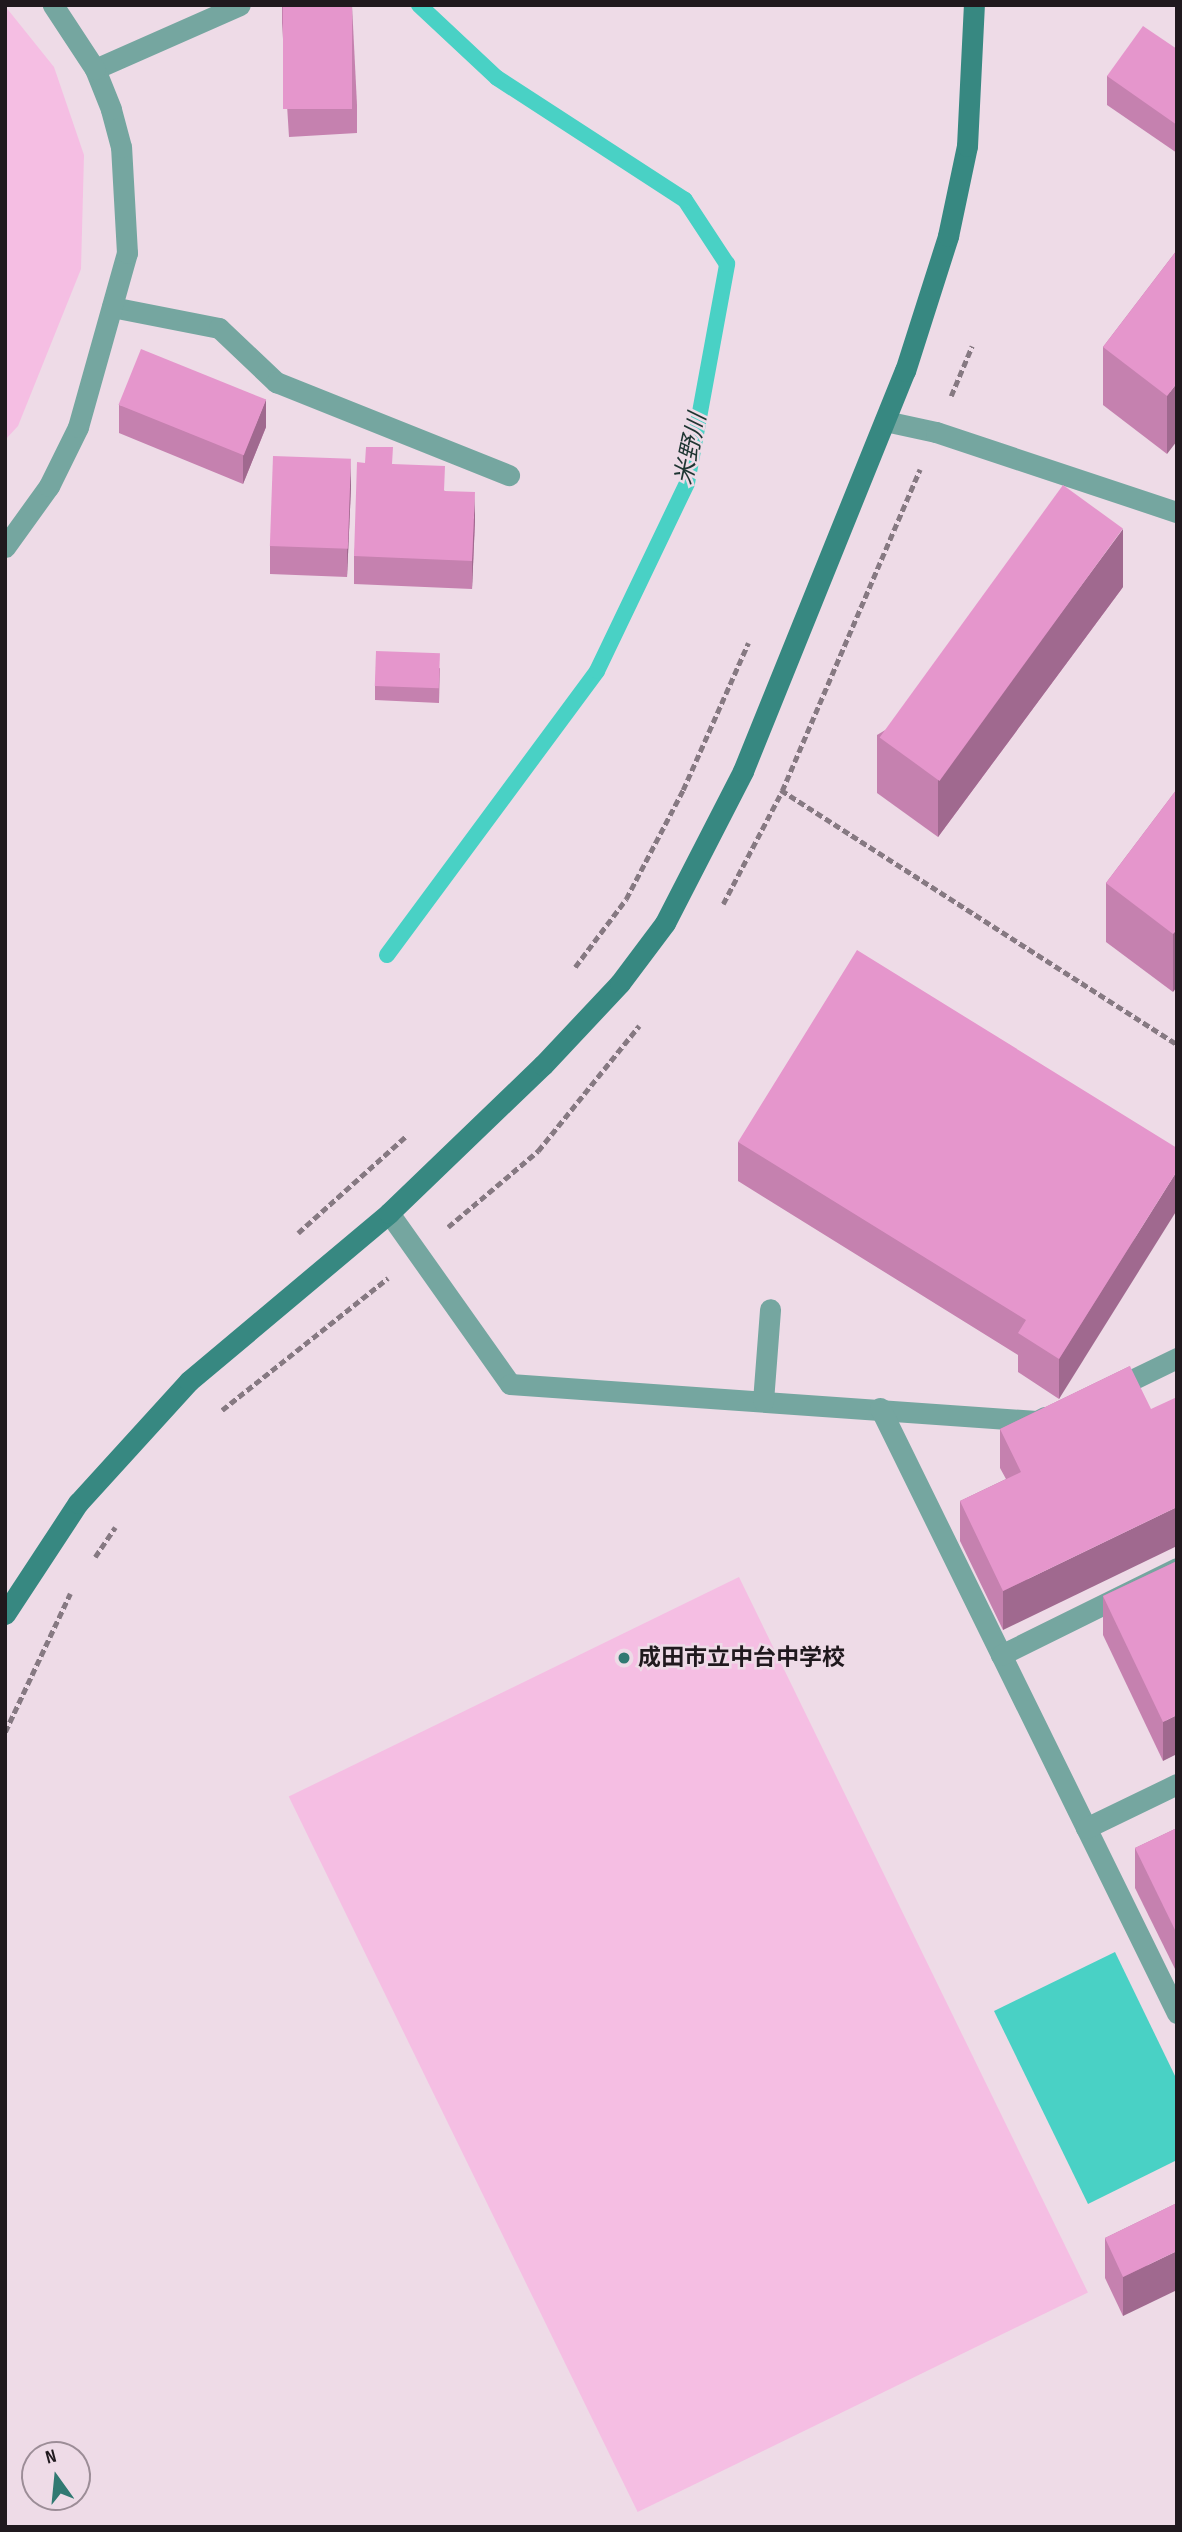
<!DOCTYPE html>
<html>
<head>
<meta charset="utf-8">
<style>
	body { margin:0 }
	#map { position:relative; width:1182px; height:2532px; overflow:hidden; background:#eedbe7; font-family:"Sofia Sans Condensed","Noto Sans JP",sans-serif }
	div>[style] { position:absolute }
	.green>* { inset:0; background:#f5bee3; transform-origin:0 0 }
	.water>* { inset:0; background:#49d1c5 }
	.stream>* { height:16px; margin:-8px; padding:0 8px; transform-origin:8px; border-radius:8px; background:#49d1c5 }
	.path>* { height:4.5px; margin-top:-2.25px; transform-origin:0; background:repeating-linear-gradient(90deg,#867982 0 7px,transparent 0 10.5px) }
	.lane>* { height:21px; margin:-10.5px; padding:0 10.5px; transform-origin:10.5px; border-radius:10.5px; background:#75a6a0 }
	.street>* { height:21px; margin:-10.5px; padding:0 10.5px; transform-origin:10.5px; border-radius:10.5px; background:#75a6a0 }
	.secondary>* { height:21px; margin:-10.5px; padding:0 10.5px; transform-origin:10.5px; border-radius:10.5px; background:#378881 }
	.wall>* { inset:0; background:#c581af }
	.shaded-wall>* { inset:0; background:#a0698f }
	.building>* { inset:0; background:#e596cc; transform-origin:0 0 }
	.dots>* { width:19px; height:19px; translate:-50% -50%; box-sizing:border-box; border:4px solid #eedbe7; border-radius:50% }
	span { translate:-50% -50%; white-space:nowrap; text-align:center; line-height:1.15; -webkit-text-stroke:5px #eedbe7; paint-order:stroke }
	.poi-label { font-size:23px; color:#20191e; font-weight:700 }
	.left { translate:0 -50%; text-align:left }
	.water-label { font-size:24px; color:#1e3532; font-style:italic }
	.frame { position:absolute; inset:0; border:7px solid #20191e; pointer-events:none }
	.north { position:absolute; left:21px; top:2441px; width:70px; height:70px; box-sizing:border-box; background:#eedbe7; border:2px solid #9c8d97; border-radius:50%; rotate:345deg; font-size:19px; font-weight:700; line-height:28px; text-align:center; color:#20191e }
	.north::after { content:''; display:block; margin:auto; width:24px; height:32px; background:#317972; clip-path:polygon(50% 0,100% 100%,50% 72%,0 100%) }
</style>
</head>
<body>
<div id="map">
	<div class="green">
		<div style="clip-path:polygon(5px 6px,54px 67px,84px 155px,81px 269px,18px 426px,5px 440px)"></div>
		<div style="left:739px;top:1577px;width:796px;height:501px;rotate:64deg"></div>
	</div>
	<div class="water">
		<div style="clip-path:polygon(1115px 1952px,1177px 2080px,1177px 2160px,1088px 2204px,994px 2011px)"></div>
	</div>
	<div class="stream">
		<div style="left:387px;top:955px;width:353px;rotate:-53.5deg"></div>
		<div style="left:597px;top:671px;width:208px;rotate:-64.4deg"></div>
		<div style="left:687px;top:483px;width:223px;rotate:-79.6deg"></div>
		<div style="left:727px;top:264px;width:77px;rotate:-123.3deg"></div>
		<div style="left:685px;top:200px;width:224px;rotate:-147deg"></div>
		<div style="left:497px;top:78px;width:107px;rotate:-136.9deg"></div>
	</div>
	<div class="path">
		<div style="left:951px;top:396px;width:54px;rotate:-67.2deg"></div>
		<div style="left:781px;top:790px;width:470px;rotate:32.7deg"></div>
		<div style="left:723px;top:904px;width:127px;rotate:-62.4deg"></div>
		<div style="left:782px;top:791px;width:350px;rotate:-66.8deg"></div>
		<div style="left:575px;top:967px;width:85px;rotate:-53.1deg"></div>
		<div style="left:626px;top:899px;width:123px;rotate:-62.4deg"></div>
		<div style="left:683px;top:790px;width:161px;rotate:-66.1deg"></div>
		<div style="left:448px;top:1227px;width:118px;rotate:-40.2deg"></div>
		<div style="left:538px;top:1151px;width:161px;rotate:-51.1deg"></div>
		<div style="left:298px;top:1233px;width:145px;rotate:-41.9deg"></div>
		<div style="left:222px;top:1410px;width:212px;rotate:-38.5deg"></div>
		<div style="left:95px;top:1557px;width:36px;rotate:-56deg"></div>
		<div style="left:5px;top:1732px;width:153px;rotate:-64.8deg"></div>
	</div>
	<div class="lane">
		<div style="left:885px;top:421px;width:52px;rotate:12.2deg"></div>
		<div style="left:936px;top:432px;width:254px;rotate:18.4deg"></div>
		<div style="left:389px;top:1213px;width:209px;rotate:54.7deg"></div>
		<div style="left:510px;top:1384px;width:528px;rotate:4.02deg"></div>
		<div style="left:1037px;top:1421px;width:9px;rotate:-27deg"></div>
		<div style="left:1111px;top:1390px;width:73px;rotate:-25.9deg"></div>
		<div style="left:763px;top:1401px;width:92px;rotate:-85.6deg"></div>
		<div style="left:880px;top:1408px;width:674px;rotate:63.85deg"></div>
		<div style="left:1001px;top:1655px;width:196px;rotate:-26.3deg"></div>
		<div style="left:1086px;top:1828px;width:101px;rotate:-25.8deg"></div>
	</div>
	<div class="street">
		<div style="left:95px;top:69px;width:158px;rotate:-23.8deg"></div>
		<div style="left:112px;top:307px;width:109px;rotate:11.1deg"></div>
		<div style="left:219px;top:328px;width:79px;rotate:43.5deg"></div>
		<div style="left:276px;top:382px;width:251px;rotate:21.8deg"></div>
		<div style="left:5px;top:547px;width:75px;rotate:-54.2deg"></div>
		<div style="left:49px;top:486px;width:66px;rotate:-63.8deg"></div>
		<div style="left:78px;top:427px;width:181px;rotate:-74.3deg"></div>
		<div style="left:127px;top:253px;width:106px;rotate:-93.2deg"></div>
		<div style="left:121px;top:147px;width:39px;rotate:-105deg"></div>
		<div style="left:111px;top:109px;width:43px;rotate:-111.8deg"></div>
		<div style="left:95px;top:69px;width:77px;rotate:-123.3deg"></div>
	</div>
	<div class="secondary">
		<div style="left:5px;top:1614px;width:133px;rotate:-56.7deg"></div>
		<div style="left:78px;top:1503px;width:165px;rotate:-47.7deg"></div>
		<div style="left:189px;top:1381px;width:261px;rotate:-40deg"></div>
		<div style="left:389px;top:1213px;width:214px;rotate:-43.9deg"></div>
		<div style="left:543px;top:1065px;width:112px;rotate:-46.8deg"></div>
		<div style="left:620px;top:983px;width:75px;rotate:-53.1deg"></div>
		<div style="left:665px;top:923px;width:171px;rotate:-62.8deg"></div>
		<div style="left:743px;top:771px;width:432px;rotate:-68deg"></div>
		<div style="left:905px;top:371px;width:142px;rotate:-72.3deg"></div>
		<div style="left:948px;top:236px;width:92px;rotate:-78.1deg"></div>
		<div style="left:967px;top:146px;width:141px;rotate:-87.2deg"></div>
	</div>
	<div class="wall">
		<div style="clip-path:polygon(282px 5px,352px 5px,357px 105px,357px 133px,289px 137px,282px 23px)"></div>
		<div style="clip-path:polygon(1177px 49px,1177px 153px,1107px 105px,1107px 76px)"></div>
		<div style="clip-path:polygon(1177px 250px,1167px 454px,1103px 405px,1103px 347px)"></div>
		<div style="clip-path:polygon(119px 405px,266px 427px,243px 484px,119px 433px)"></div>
		<div style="clip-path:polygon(365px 463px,393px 464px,445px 491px,475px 520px,472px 589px,354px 584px,354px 556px)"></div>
		<div style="clip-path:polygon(351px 487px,347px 577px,270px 574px,270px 546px)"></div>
		<div style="clip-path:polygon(1123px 587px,938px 837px,877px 793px,877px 735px)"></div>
		<div style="clip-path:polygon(440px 668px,439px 703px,375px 700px,375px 686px)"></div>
		<div style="clip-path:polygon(1177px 789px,1173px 992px,1106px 942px,1106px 883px)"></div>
		<div style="clip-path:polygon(738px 1142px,1177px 1148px,1059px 1399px,1018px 1372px,1018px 1355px,738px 1181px)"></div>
		<div style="clip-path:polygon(1130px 1366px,1003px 1630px,960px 1541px,960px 1501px,1006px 1479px,1000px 1468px,1000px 1429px)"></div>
		<div style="clip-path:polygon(1177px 1561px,1163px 1761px,1103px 1635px,1103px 1596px)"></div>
		<div style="clip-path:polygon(1177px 1828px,1177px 1973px,1135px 1888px,1135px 1848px)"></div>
		<div style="clip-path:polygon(1177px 2203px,1123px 2316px,1105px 2278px,1105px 2238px)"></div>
	</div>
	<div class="shaded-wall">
		<div style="clip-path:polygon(1177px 383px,1177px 441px,1167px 454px,1167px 396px)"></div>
		<div style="clip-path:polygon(266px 399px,266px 427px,243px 484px,243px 456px)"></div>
		<div style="clip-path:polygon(351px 459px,351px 487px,347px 577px,347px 549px)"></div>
		<div style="clip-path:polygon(475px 492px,475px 520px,472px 589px,472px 561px)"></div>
		<div style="clip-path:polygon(1123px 529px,1123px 587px,938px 837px,938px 779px)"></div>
		<div style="clip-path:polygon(1177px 929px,1177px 987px,1173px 992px,1173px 934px)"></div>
		<div style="clip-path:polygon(1177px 1171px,1177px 1210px,1059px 1399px,1059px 1359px)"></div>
		<div style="clip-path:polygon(1177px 1507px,1177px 1546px,1003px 1630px,1003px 1591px)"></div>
		<div style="clip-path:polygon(1177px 1715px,1177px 1754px,1163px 1761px,1163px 1722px)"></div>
		<div style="clip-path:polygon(1177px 2251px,1177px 2290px,1123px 2316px,1123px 2277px)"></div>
	</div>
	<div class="building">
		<div style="left:283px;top:5px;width:69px;height:104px"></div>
		<div style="clip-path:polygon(1143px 26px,1177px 49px,1177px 125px,1107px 76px)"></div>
		<div style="clip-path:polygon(1177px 250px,1177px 383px,1167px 396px,1103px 347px)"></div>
		<div style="left:141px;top:349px;width:135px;height:60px;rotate:22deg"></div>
		<div style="clip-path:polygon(366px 447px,393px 447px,392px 464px,445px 466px,444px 491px,475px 492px,472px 561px,354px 556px,357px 462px,365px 463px)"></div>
		<div style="left:273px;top:456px;width:78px;height:90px;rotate:2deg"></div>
		<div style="left:1063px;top:485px;width:74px;height:312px;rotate:36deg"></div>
		<div style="left:376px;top:651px;width:64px;height:35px;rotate:2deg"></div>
		<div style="clip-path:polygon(1177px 789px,1177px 929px,1173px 934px,1106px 883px)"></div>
		<div style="clip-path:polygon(857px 950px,1177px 1148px,1177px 1171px,1059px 1359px,1018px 1333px,1026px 1320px,738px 1142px)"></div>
		<div style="clip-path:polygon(1130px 1366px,1151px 1409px,1177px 1397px,1177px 1507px,1003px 1591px,960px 1501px,1021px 1472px,1000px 1429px)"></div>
		<div style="clip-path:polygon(1177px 1561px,1177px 1715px,1163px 1722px,1103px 1596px)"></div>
		<div style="clip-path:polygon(1177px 1828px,1177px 1934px,1135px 1848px)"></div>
		<div style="clip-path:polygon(1177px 2203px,1177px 2251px,1123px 2277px,1105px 2238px)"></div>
	</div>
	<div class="dots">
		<div style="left:624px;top:1658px;background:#317972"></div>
	</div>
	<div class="poi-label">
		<span class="left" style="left:638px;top:1658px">成田市立中台中学校</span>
	</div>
	<div class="water-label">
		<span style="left:691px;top:449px;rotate:-78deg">米野川</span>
	</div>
	<div class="frame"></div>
	<div class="north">N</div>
</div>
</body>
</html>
